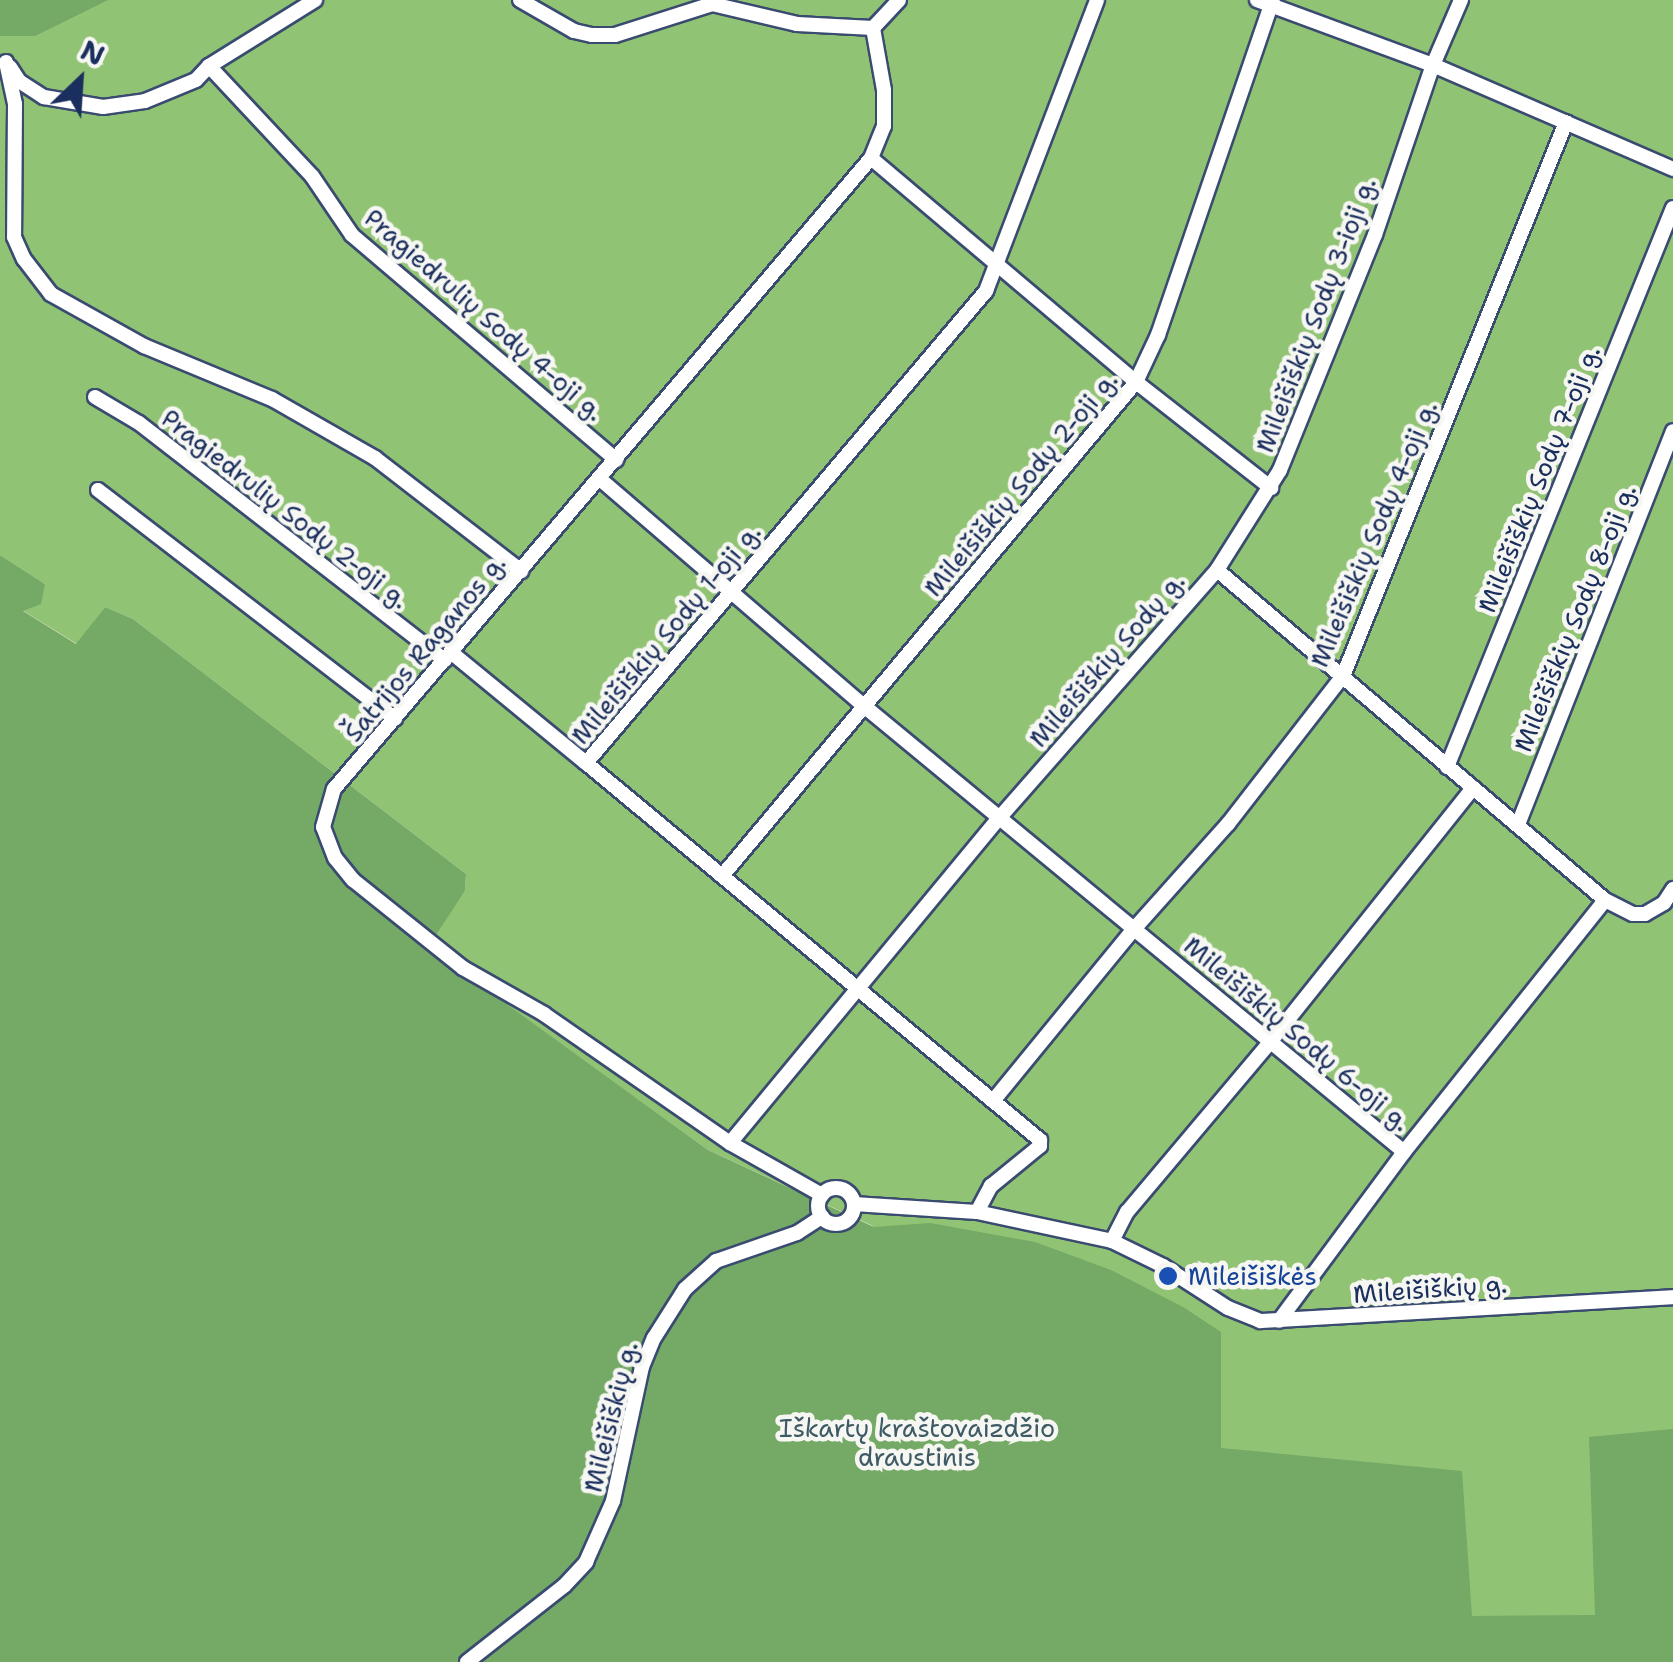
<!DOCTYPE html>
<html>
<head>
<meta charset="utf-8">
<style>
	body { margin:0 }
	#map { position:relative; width:1673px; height:1662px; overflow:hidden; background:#ede9d3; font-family:"Shantell Sans",sans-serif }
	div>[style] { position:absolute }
	.green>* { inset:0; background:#91c374 }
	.forest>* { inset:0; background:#74a966 }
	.roads { filter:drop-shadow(2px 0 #3a4b70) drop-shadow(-2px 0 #3a4b70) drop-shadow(0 2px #3a4b70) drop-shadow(0 -2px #3a4b70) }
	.street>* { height:14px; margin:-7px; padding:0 7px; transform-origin:7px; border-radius:7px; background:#fff }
	.street>.ring { margin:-7px; padding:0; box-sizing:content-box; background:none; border:14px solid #fff; border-radius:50% }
	.dots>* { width:28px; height:28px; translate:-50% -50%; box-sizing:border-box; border:5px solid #f6f6f2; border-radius:50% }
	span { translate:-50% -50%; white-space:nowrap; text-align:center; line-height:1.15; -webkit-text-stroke:9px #f6f6f2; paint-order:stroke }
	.street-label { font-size:25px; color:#1b2f5e }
	.transit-label { font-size:25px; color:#164399 }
	.left { translate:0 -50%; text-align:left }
	.park-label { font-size:25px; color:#3e5b65 }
	.north { position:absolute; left:30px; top:30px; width:100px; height:100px; -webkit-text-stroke:8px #f6f6f2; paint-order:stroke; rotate:25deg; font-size:28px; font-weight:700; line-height:40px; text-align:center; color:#1b2f5e }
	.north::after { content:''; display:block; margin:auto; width:35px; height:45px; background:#1b2f5e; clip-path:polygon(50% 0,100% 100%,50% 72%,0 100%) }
</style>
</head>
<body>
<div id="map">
	<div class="green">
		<div style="clip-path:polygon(109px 0,1673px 0,1673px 1662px,491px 1662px,873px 1226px,708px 1150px,427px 947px,465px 891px,466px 874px,133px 619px,105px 607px,77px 644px,22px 610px,45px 584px,0 555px,0 36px,36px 36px)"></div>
	</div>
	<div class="forest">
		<div style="clip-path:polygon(0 0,109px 0,36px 36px,0 36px)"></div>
		<div style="clip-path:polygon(0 555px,45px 584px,41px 604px,23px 611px,76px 644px,105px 607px,133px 619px,466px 874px,465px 891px,428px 947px,708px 1150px,874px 1227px,930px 1223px,1035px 1242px,1111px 1270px,1183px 1307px,1221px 1332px,1221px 1448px,1462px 1471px,1472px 1616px,1595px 1615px,1589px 1437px,1673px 1429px,1673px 1662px,0 1662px)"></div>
	</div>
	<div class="roads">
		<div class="street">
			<div style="left:520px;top:0;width:62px;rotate:29.9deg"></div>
			<div style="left:574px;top:31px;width:18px;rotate:13deg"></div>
			<div style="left:592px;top:35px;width:23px"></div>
			<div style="left:615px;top:35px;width:102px;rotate:-17.7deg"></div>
			<div style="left:712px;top:4px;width:87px;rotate:13.2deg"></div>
			<div style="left:797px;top:24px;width:76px;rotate:3deg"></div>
			<div style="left:1257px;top:0;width:188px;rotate:20.3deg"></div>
			<div style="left:1433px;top:65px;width:262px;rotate:23.4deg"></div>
			<div style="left:6px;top:62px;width:43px;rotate:77.9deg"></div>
			<div style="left:15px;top:104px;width:133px;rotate:90.4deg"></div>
			<div style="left:14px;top:237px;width:24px;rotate:66deg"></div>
			<div style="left:24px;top:259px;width:44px;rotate:52.4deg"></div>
			<div style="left:51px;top:294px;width:107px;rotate:29.2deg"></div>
			<div style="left:144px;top:346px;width:139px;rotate:22.5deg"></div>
			<div style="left:272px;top:399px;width:119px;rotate:29.8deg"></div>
			<div style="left:375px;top:458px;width:185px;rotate:37.7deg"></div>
			<div style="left:209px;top:66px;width:151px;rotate:46.9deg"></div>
			<div style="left:312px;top:176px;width:71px;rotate:55.9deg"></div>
			<div style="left:352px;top:235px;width:347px;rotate:40.4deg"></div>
			<div style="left:10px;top:67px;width:17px;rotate:57deg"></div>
			<div style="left:19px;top:81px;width:30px;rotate:33deg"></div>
			<div style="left:44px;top:97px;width:60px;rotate:9.6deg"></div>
			<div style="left:103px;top:107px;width:42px;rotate:-8.1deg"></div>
			<div style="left:145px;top:101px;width:55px;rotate:-22.4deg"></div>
			<div style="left:196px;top:80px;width:19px;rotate:-47deg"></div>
			<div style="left:209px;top:66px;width:125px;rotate:-31.9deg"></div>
			<div style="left:871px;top:158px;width:347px;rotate:40.2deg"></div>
			<div style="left:1136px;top:382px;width:172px;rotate:38.1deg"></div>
			<div style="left:95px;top:397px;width:51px;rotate:30.6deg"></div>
			<div style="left:139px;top:423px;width:387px;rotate:37.8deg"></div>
			<div style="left:600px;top:479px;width:348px;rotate:40.7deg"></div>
			<div style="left:864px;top:706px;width:700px;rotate:39.55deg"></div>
			<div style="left:1404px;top:1152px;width:210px;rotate:126.5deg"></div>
			<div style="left:98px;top:490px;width:375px;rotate:37.6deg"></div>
			<div style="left:1217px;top:570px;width:118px;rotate:-57.8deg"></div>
			<div style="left:1280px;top:470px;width:253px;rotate:-68deg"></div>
			<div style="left:1375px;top:235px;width:180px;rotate:-71.2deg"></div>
			<div style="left:1433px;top:65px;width:71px;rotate:-66.7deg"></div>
			<div style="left:452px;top:653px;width:173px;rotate:39.4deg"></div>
			<div style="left:1447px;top:767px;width:603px;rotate:-67.99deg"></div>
			<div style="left:1519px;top:822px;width:420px;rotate:-68.5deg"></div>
			<div style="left:722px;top:876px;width:645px;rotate:-50.04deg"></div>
			<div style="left:1136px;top:382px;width:52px;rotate:-64.9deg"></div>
			<div style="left:1158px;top:335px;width:354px;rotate:-71.1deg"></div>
			<div style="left:993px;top:1101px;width:222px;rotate:-50.7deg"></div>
			<div style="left:1134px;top:929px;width:141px;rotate:-48.2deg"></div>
			<div style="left:1228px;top:824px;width:187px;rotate:-52.2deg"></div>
			<div style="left:1343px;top:676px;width:597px;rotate:-68.07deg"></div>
			<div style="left:730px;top:1143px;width:423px;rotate:-50.4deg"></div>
			<div style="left:1000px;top:817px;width:329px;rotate:-48.7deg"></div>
			<div style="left:1217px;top:570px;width:509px;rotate:40.38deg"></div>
			<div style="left:1605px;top:900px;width:31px;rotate:27deg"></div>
			<div style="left:1633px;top:914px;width:12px"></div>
			<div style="left:1645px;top:914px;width:22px;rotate:-30deg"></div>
			<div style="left:1664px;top:903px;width:17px;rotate:-57deg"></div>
			<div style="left:1404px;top:1152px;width:322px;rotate:-51.4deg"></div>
			<div class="ring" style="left:818px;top:1188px;width:22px;height:22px"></div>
			<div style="left:822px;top:1195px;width:106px;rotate:-150.5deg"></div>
			<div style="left:730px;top:1143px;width:226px;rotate:-145.3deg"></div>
			<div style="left:544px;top:1014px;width:93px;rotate:-150.4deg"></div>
			<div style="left:463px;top:968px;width:141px;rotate:-141.3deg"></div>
			<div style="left:353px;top:880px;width:28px;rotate:-129deg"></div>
			<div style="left:335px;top:858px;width:33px;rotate:-111deg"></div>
			<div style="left:323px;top:827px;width:40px;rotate:-74deg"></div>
			<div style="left:334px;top:789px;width:829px;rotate:-49.6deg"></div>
			<div style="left:871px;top:158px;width:35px;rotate:-68deg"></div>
			<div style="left:884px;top:126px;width:36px;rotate:-90deg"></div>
			<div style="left:884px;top:90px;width:63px;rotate:-100.1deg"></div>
			<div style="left:873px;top:28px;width:38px;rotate:-47deg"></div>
			<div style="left:854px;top:1204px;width:123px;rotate:3.7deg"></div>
			<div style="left:977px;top:1212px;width:138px;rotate:12.1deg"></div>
			<div style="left:1112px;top:1241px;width:57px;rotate:26.1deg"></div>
			<div style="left:1163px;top:1266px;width:77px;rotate:32.9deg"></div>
			<div style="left:1228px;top:1308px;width:35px;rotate:22deg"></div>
			<div style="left:1260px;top:1321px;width:414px;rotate:-3.3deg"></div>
			<div style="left:977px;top:1212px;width:30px;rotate:-62deg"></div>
			<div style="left:991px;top:1186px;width:63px;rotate:-39.2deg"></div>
			<div style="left:1040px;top:1146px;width:6px;rotate:-90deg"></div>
			<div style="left:1040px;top:1140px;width:590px;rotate:-140.29deg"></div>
			<div style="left:586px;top:763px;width:619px;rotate:-49.72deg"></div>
			<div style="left:986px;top:291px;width:311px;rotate:-69.1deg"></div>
			<div style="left:1112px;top:1241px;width:33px;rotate:-63deg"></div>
			<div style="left:1127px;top:1212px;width:224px;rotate:-49.9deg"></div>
			<div style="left:1271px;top:1041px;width:324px;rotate:-51.4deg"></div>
			<div style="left:467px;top:1662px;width:123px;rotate:-38.1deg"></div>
			<div style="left:564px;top:1586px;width:33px;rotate:-47deg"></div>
			<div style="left:586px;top:1562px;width:67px;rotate:-66.1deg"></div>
			<div style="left:613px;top:1501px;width:137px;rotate:-77.8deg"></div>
			<div style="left:642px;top:1367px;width:31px;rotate:-68deg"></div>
			<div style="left:654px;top:1338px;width:58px;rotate:-57.7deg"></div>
			<div style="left:685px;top:1289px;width:42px;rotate:-42.1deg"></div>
			<div style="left:716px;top:1261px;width:86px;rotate:-19.1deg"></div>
			<div style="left:797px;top:1233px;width:30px;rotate:-33deg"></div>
		</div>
	</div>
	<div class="dots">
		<div style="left:1168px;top:1276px;background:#1a4fb4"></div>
	</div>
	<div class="street-label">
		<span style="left:484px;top:315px;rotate:41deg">Pragiedrulių Sodų 4-oji g.</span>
		<span style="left:1316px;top:315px;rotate:-69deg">Mileišiškių Sodų 3-ioji g.</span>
		<span style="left:1539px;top:479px;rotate:-68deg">Mileišiškių Sodų 7-oji g.</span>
		<span style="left:1021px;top:484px;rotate:-50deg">Mileišiškių Sodų 2-oji g.</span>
		<span style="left:285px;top:509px;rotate:38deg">Pragiedrulių Sodų 2-oji g.</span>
		<span style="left:1374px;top:534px;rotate:-67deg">Mileišiškių Sodų 4-oji g.</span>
		<span style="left:1575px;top:618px;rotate:-68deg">Mileišiškių Sodų 8-oji g.</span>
		<span style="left:666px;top:634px;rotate:-50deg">Mileišiškių Sodų 1-oji g.</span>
		<span style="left:425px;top:648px;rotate:-50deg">Šatrijos Raganos g.</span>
		<span style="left:1107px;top:660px;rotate:-49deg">Mileišiškių Sodų g.</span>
		<span style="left:1297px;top:1034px;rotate:40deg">Mileišiškių Sodų 6-oji g.</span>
		<span style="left:1430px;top:1289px;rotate:-4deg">Mileišiškių g.</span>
		<span style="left:611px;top:1417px;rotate:-76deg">Mileišiškių g.</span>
	</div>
	<div class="transit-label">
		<span class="left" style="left:1188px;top:1276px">Mileišiškės</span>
	</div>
	<div class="park-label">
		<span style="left:917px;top:1443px">Iškartų kraštovaizdžio<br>draustinis</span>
	</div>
	<div class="north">N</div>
</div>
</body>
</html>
